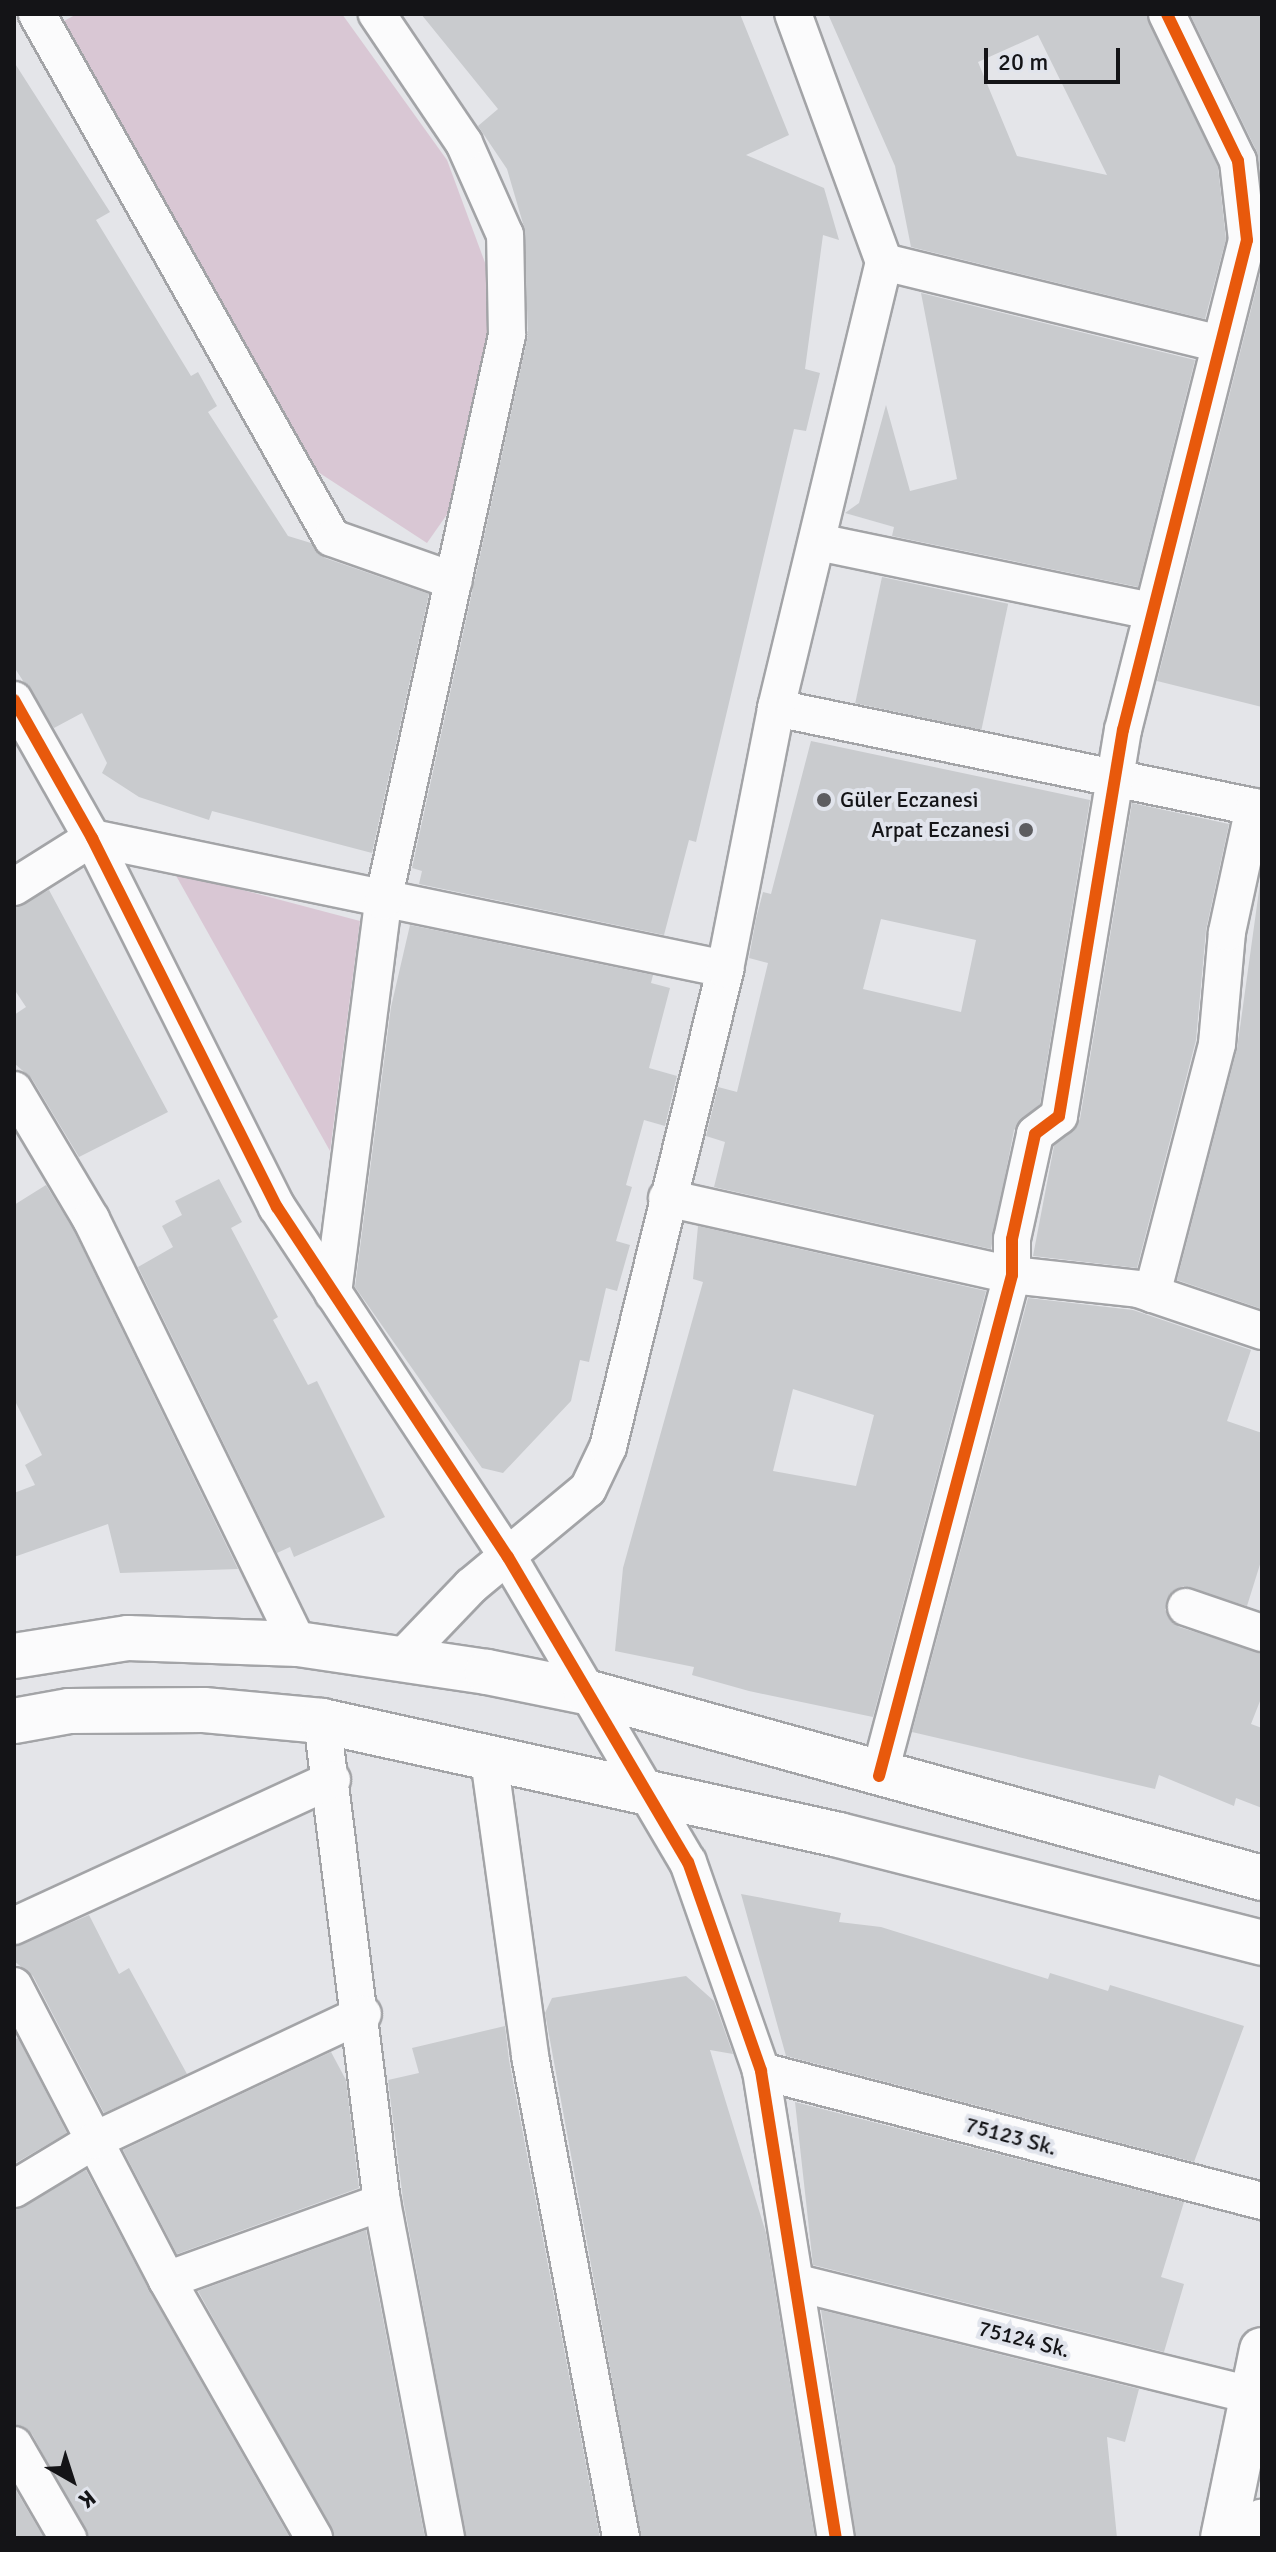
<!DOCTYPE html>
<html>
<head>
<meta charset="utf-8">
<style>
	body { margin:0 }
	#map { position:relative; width:1276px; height:2552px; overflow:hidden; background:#e4e5e9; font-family:Signika,sans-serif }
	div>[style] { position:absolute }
	.green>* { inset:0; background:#d9c7d4 }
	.building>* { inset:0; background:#c9cbce; transform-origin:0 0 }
	.roads { filter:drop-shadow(2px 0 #a3a4a7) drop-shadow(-2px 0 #a3a4a7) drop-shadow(0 2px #a3a4a7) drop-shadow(0 -2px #a3a4a7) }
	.minor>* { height:36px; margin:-18px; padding:0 18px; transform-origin:18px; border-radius:18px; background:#fbfbfc }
	.tertiary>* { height:44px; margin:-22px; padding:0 22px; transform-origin:22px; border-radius:22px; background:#fbfbfc }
	.secondary>* { height:44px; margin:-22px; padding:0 22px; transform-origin:22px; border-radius:22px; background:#fbfbfc }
	.cycleway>* { height:12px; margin:-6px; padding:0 6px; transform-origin:6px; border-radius:6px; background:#e8590c }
	.dots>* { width:22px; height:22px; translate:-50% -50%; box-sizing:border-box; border:4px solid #e1e4ec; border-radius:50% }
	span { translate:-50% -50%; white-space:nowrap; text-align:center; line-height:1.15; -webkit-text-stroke:8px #e1e4ec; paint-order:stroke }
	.poi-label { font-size:22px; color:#141417 }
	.left { translate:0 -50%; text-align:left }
	.right { translate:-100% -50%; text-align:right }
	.street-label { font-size:22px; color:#141417 }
	.frame { position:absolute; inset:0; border:16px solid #141417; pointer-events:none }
	.north { position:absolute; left:32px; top:2440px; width:80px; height:80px; -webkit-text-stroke:6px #e1e4ec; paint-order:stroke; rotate:141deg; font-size:22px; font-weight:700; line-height:32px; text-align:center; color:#141417 }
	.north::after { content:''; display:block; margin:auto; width:28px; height:36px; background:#141417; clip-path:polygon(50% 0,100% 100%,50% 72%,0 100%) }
	.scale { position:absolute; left:984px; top:48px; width:136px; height:36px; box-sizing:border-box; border:4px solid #141417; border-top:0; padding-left:10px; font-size:24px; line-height:28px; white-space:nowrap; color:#141417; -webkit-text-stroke:6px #e1e4ec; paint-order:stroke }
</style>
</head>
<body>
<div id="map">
	<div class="green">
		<div style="clip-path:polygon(77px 14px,342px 14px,447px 160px,494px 287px,462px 493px,427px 543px,318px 472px,62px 22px)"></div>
		<div style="clip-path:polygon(174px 872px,360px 921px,330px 1151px)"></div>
	</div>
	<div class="building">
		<div style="clip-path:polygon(421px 14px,740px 14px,789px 135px,746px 155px,824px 188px,839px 240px,823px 235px,805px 369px,820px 373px,806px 431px,794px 429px,696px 842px,689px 840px,664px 935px,419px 884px,422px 871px,412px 868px,528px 335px,524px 227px,507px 169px,478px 126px,498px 109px)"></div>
		<div style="clip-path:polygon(evenodd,828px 14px,1146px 14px,1218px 167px,1226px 239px,1205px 319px,911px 247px,895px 166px,828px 14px,1038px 35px,1107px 175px,1017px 156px,978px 62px,1038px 35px)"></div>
		<div style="clip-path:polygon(1190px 14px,1262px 14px,1262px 186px,1257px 152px)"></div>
		<div style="clip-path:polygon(14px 62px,110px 212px,96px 220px,191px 376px,198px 372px,217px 406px,208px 412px,288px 536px,311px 543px,325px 558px,429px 594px,372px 853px,212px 811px,209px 820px,139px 797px,102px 773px,107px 763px,82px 713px,54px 728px,14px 667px)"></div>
		<div style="clip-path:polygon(1262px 266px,1262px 707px,1157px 681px)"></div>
		<div style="clip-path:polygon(921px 293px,1195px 360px,1138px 587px,892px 536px,894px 527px,845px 513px,859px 503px,886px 405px,910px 491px,957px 479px)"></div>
		<div style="left:882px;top:577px;width:129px;height:129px;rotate:12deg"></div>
		<div style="clip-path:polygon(evenodd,811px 741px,1090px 800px,1040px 1104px,1014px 1130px,991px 1249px,714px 1187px,725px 1142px,706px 1136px,718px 1087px,737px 1092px,768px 963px,749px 958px,756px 919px,763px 892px,771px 894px,811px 741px,881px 919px,976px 940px,961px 1012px,863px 989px,881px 919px)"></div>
		<div style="clip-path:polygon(1132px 803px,1229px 824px,1206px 930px,1196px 1040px,1137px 1268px,1033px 1256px,1054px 1146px,1080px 1119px)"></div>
		<div style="clip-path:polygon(1262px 869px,1262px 1309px,1177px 1280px,1237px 1049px)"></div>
		<div style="clip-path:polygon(49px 890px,168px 1112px,79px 1157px,32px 1079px,14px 1063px,14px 1015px,26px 1007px,14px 989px,14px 908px)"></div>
		<div style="clip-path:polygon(410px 925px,653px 975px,651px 983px,670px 988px,649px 1068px,677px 1076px,665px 1126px,644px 1120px,626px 1185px,632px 1187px,616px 1241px,630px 1245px,617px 1291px,606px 1288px,589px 1362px,580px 1360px,571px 1401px,503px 1473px,482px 1468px,355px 1287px,391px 1007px)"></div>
		<div style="clip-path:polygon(219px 1179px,242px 1222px,231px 1228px,278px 1317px,273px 1320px,308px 1385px,317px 1381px,385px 1517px,294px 1557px,290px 1547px,277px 1553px,138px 1267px,173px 1247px,162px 1226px,182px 1215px,175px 1201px)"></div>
		<div style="clip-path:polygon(46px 1185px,73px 1229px,238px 1569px,120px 1573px,108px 1524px,14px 1557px,14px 1493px,35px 1485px,25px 1465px,42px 1455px,14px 1399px,14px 1205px)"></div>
		<div style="clip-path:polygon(evenodd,698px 1226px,986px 1291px,873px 1717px,749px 1691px,692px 1675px,694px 1667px,615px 1651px,623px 1568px,703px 1282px,693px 1279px,698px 1226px,793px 1389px,874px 1415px,856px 1486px,773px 1471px,793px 1389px)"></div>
		<div style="clip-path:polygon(1028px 1298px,1133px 1310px,1251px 1350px,1227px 1421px,1262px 1433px,1262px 1558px,1247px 1606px,1183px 1586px,1172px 1592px,1165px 1610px,1179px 1627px,1262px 1653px,1262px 1696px,1251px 1724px,1262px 1728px,1262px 1808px,1236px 1798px,1234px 1806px,1159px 1775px,1155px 1789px,912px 1732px)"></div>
		<div style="clip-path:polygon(741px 1894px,841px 1913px,839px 1922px,881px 1927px,1048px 1979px,1050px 1973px,1108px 1991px,1110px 1985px,1244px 2026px,1194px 2162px,786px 2056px)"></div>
		<div style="clip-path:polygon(89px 1915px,119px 1974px,129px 1968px,187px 2074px,104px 2113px,33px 1976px,14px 1961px,14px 1947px)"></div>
		<div style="clip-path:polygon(686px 1976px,714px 2001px,733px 2054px,710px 2050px,766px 2233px,815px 2538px,641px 2538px,545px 2013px,552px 1998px)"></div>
		<div style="clip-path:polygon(505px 2026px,509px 2060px,600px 2538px,466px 2538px,403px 2199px,388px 2080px,419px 2073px,412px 2048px)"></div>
		<div style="clip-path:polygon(18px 2038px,67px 2133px,14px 2164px,14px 2040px)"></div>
		<div style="clip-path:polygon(331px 2052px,346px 2080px,359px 2188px,177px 2254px,123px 2150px)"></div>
		<div style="clip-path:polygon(795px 2102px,1184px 2202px,1161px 2277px,1184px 2284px,1164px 2352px,813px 2265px)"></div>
		<div style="clip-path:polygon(86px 2170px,149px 2290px,290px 2538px,89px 2538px,32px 2434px,14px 2424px,14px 2210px)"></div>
		<div style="clip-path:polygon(366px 2230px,425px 2538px,335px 2538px,198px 2291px)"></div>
		<div style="clip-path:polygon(821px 2310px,1139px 2389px,1125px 2442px,1107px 2437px,1117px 2538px,856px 2538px)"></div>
		<div style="clip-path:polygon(14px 2487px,44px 2538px,14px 2538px)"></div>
	</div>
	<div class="roads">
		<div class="minor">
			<div style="left:37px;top:14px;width:601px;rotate:60.62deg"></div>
			<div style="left:332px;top:538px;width:129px;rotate:19.4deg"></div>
			<div style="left:884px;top:262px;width:346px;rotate:13.7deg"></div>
			<div style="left:818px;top:542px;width:340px;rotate:11.7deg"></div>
			<div style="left:14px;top:700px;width:159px;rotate:60.5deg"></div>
			<div style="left:92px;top:838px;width:413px;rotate:63.4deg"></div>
			<div style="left:277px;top:1207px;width:419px;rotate:56.6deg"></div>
			<div style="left:508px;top:1557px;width:354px;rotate:59.5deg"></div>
			<div style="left:688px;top:1862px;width:221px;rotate:70.7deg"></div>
			<div style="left:761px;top:2071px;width:473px;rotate:80.9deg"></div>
			<div style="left:776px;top:708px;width:496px;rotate:11.7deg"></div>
			<div style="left:14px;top:887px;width:92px;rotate:-32.1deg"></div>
			<div style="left:92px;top:838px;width:646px;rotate:11.69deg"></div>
			<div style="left:14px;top:1090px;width:150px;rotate:59.2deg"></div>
			<div style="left:91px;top:1219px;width:473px;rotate:64deg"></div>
			<div style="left:667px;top:1198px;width:353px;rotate:12.6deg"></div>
			<div style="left:1012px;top:1275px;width:127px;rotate:6.3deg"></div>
			<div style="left:1138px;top:1289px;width:131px;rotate:18.7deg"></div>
			<div style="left:333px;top:1293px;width:395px;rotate:-82.7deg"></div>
			<div style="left:383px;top:901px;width:579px;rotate:-77.64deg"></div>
			<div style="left:507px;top:335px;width:100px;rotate:-91.1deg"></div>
			<div style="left:505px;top:235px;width:101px;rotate:-114deg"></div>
			<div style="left:464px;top:143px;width:156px;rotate:-124deg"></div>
			<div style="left:1152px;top:1294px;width:258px;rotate:-75.4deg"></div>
			<div style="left:1217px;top:1044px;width:112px;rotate:-84.9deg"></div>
			<div style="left:1227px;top:932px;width:128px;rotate:-77.8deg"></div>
			<div style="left:1186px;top:1607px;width:80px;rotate:18.9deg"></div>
			<div style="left:401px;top:1659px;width:101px;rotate:-46.2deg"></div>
			<div style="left:471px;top:1586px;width:152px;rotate:-39.7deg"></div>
			<div style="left:588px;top:1489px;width:47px;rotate:-64.5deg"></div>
			<div style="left:608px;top:1447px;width:492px;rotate:-76.2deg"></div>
			<div style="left:725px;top:969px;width:266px;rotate:-78.9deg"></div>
			<div style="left:776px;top:708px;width:459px;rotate:-76.4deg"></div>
			<div style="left:884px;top:262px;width:264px;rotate:-110.1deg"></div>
			<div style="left:322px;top:1721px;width:485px;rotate:82.9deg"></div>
			<div style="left:382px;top:2202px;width:342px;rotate:79.2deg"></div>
			<div style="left:489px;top:1759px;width:300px;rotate:82.1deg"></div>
			<div style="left:530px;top:2056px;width:491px;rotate:79.3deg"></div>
			<div style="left:879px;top:1776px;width:518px;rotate:-75.13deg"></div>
			<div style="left:1012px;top:1275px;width:36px;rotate:-90deg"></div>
			<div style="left:1012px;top:1239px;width:107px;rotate:-77.6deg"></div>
			<div style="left:1035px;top:1134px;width:30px;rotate:-37deg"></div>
			<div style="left:1059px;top:1116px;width:391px;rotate:-80.6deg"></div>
			<div style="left:1123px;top:730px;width:505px;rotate:-75.8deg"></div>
			<div style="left:1247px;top:240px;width:80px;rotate:-96.5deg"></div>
			<div style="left:1238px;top:161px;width:163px;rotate:-115.8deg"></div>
			<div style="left:14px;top:1926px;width:350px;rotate:-24.7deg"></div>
			<div style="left:14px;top:1986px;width:331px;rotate:62.5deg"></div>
			<div style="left:167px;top:2280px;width:297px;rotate:60.3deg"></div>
			<div style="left:761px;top:2071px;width:518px;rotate:14.55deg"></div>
			<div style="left:14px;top:2189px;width:95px;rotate:-31.2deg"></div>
			<div style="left:95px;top:2140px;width:296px;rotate:-25.2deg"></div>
			<div style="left:167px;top:2280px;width:229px;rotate:-19.9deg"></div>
			<div style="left:798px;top:2283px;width:466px;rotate:13.9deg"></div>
			<div style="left:14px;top:2445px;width:108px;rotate:59.9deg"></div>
		</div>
		<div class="tertiary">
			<div style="left:1223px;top:2538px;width:192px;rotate:-78.3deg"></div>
			<div style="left:1257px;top:2538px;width:17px;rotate:-73deg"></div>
		</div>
		<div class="secondary">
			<div style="left:14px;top:1656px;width:115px;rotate:-9deg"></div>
			<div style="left:128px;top:1638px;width:170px;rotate:2deg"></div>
			<div style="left:298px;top:1644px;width:191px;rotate:8.4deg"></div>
			<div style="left:487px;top:1672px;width:101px;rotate:11.4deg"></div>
			<div style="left:586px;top:1692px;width:701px;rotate:15.38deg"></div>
			<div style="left:14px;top:1721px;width:56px;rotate:-10.3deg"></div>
			<div style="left:69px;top:1711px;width:135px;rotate:-0.4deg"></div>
			<div style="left:204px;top:1710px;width:119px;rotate:5.3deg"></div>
			<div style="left:322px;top:1721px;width:529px;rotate:12.43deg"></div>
			<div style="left:839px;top:1835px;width:437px;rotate:14.3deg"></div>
		</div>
	</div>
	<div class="cycleway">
		<div style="left:14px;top:700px;width:159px;rotate:60.5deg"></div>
		<div style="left:92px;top:838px;width:413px;rotate:63.4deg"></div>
		<div style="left:277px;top:1207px;width:419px;rotate:56.6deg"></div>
		<div style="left:508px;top:1557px;width:354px;rotate:59.5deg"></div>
		<div style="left:688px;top:1862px;width:221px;rotate:70.7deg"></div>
		<div style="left:761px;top:2071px;width:473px;rotate:80.9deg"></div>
		<div style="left:879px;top:1776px;width:518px;rotate:-75.13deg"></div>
		<div style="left:1012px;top:1275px;width:36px;rotate:-90deg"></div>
		<div style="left:1012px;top:1239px;width:107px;rotate:-77.6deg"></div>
		<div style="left:1035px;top:1134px;width:30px;rotate:-37deg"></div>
		<div style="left:1059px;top:1116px;width:391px;rotate:-80.6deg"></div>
		<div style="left:1123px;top:730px;width:505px;rotate:-75.8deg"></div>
		<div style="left:1247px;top:240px;width:80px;rotate:-96.5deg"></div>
		<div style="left:1238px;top:161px;width:163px;rotate:-115.8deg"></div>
	</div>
	<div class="dots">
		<div style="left:824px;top:800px;background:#5d5d60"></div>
		<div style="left:1026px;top:830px;background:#5d5d60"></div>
	</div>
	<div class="poi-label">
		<span class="left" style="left:840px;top:800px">Güler Eczanesi</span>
		<span class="right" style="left:1010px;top:830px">Arpat Eczanesi</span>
	</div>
	<div class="street-label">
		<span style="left:1011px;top:2136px;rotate:15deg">75123 Sk.</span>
		<span style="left:1024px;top:2339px;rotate:14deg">75124 Sk.</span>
	</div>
	<div class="frame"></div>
	<div class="north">K</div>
	<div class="scale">20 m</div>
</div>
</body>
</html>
